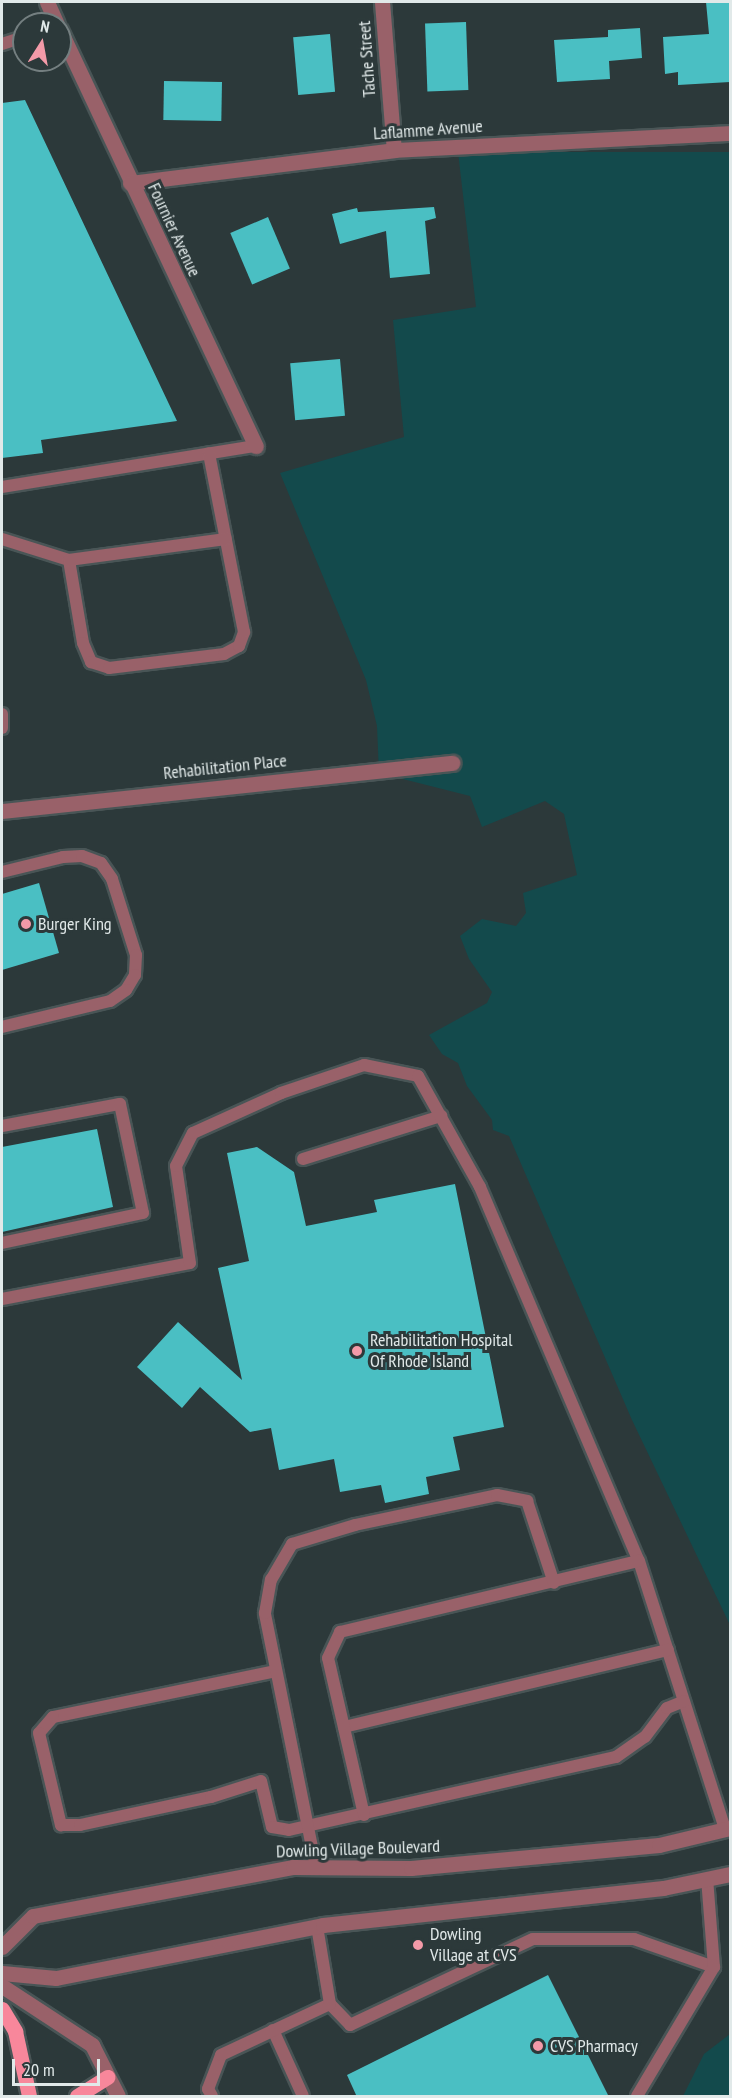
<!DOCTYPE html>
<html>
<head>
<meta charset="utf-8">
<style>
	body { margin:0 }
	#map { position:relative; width:732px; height:2098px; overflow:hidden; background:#2c393a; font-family:"PT Sans Narrow",sans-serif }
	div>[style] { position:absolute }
	.green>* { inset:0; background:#134a4c }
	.building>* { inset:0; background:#4abfc3; transform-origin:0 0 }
	.roads { filter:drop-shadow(2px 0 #495556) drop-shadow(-2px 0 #495556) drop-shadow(0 2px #495556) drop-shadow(0 -2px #495556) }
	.lane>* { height:12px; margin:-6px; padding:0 6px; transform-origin:6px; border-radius:6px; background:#996169 }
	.street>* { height:15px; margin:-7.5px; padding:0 7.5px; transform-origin:7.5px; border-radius:7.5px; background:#996169 }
	.primary>* { height:15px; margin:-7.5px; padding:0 7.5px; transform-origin:7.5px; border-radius:7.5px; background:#f8879b }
	.dots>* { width:16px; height:16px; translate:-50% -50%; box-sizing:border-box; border:3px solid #2c393a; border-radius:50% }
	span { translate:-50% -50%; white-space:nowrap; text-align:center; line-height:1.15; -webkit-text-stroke:6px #2c393a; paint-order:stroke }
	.street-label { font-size:18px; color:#e1e9e9 }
	.poi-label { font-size:18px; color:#e1e9e9 }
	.left { translate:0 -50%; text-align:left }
	.frame { position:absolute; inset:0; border:3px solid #e1e9e9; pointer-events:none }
	.north { position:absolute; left:12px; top:12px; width:60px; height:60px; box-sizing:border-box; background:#2c393a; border:2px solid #747f80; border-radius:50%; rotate:11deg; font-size:16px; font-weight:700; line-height:24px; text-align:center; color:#e1e9e9 }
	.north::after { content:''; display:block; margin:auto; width:21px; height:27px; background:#f39aa8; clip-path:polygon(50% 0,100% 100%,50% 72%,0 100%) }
	.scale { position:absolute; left:12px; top:2059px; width:88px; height:27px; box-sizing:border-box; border:3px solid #e1e9e9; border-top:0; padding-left:8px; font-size:18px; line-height:21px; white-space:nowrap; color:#e1e9e9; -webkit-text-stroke:4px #2c393a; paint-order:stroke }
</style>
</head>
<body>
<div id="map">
	<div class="green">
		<div style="clip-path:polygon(458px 152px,730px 152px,730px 1625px,632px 1420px,509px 1136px,493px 1130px,492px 1120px,467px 1086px,458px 1063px,442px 1054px,429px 1035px,487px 1003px,492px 992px,469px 959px,460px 936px,482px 919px,516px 926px,526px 913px,523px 893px,577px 875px,564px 814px,545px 801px,482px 827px,470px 796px,379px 773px,377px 726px,366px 680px,280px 473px,404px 437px,393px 320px,476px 307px)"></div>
		<div style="clip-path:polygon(730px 2034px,730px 2096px,683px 2096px,704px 2054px)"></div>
	</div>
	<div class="building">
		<div style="clip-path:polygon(706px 2px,730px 2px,730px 82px,678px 85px,678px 72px,665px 74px,663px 37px,709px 34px)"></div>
		<div style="left:466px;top:22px;width:68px;height:41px;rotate:88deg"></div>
		<div style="clip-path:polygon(640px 28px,642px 58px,609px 61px,610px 79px,557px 82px,554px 40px,608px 37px,608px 30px)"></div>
		<div style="left:330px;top:34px;width:58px;height:37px;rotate:85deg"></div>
		<div style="left:164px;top:81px;width:58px;height:39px;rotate:1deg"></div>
		<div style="clip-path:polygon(25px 100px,177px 421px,41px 440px,43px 453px,2px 458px,2px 103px)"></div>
		<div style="clip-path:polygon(434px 207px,436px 218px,425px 221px,430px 274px,390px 278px,386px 231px,340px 244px,332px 214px,357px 208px,358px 212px)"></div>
		<div style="left:268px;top:217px;width:56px;height:41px;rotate:67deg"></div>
		<div style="left:340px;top:359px;width:57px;height:50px;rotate:85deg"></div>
		<div style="clip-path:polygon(39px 883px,59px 953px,2px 970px,2px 894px)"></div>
		<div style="clip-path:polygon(97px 1129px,113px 1207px,2px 1232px,2px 1147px)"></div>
		<div style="clip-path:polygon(257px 1147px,294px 1172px,306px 1226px,377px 1212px,374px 1200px,455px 1184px,504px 1427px,453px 1437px,460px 1470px,426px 1477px,429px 1494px,385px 1503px,381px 1485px,340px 1492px,334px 1459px,279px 1470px,271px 1428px,250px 1432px,200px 1387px,182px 1408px,137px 1367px,178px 1322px,242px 1380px,218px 1268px,249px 1261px,227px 1153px)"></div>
		<div style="clip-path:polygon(548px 1975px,609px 2097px,357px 2097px,347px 2075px)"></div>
	</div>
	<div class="roads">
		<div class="lane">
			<div style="left:2px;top:44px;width:23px;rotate:-18deg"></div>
			<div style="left:2px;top:487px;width:257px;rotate:-9.2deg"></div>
			<div style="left:2px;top:539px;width:70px;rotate:17.4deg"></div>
			<div style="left:69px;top:560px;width:84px;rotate:80.4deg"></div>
			<div style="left:83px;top:643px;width:21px;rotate:67deg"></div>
			<div style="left:91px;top:662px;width:19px;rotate:18deg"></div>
			<div style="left:109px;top:668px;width:116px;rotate:-6.9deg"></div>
			<div style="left:224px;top:654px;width:17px;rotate:-28deg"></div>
			<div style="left:239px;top:646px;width:15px;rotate:-70deg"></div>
			<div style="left:244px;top:632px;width:182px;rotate:-101.1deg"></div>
			<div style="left:69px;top:560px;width:158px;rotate:-7.6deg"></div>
			<div style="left:2px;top:714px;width:14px;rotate:90deg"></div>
			<div style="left:2px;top:872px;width:63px;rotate:-13.8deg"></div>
			<div style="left:63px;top:857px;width:19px;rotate:-3deg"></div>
			<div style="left:82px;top:856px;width:20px;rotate:20deg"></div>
			<div style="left:101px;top:863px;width:19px;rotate:55deg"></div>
			<div style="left:112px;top:879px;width:80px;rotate:72.5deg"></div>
			<div style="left:136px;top:955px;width:20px;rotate:93deg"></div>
			<div style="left:135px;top:975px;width:17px;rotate:121deg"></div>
			<div style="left:126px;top:990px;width:19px;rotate:145deg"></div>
			<div style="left:110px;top:1001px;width:111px;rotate:166.5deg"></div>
			<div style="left:2px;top:1126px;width:120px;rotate:-10.6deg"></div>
			<div style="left:120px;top:1104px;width:111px;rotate:78.1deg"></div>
			<div style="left:143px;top:1213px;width:144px;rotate:168deg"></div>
			<div style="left:303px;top:1159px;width:145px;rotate:-17.3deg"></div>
			<div style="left:2px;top:1299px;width:191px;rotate:-10.8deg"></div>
			<div style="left:190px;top:1263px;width:98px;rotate:-98.2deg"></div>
			<div style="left:176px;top:1166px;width:37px;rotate:-63deg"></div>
			<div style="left:193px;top:1133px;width:97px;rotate:-24.4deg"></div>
			<div style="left:281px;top:1093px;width:88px;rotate:-18.6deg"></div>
			<div style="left:364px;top:1065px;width:55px;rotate:11.5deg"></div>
			<div style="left:418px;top:1076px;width:127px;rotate:60.8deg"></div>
			<div style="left:480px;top:1187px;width:406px;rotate:67deg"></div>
			<div style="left:639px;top:1561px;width:281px;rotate:72.2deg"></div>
			<div style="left:276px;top:1671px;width:228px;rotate:168.3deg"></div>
			<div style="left:53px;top:1717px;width:21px;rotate:131deg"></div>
			<div style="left:39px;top:1733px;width:95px;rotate:76.6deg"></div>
			<div style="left:61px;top:1825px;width:19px"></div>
			<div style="left:80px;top:1825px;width:134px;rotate:-12.1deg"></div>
			<div style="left:211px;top:1797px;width:52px;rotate:-17.7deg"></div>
			<div style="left:261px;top:1781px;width:47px;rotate:76.6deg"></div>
			<div style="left:272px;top:1827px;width:17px;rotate:10deg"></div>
			<div style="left:289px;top:1830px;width:335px;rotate:-12.6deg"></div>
			<div style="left:616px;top:1757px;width:35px;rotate:-35deg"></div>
			<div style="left:645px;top:1737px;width:36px;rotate:-53deg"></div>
			<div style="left:667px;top:1708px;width:18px;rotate:-22deg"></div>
			<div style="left:344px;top:1727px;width:333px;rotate:-13.4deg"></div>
			<div style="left:364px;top:1815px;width:161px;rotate:-102.9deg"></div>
			<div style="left:328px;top:1658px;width:29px;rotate:-65deg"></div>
			<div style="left:340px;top:1632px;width:307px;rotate:-13.4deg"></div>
			<div style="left:316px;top:1867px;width:259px;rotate:-101.4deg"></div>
			<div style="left:265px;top:1613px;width:34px;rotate:-80deg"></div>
			<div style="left:271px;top:1580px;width:42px;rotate:-59.7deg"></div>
			<div style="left:292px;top:1544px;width:66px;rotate:-16.8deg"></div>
			<div style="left:355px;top:1525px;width:145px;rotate:-11.9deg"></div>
			<div style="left:497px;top:1495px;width:31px;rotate:11deg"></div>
			<div style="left:527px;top:1501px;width:86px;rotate:71.8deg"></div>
			<div style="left:330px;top:2004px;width:29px;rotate:46deg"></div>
			<div style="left:350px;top:2025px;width:202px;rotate:-25.2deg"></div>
			<div style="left:533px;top:1939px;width:101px"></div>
			<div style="left:634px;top:1939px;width:85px;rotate:19.3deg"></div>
			<div style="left:273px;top:2030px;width:72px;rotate:65.6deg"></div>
			<div style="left:212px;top:2096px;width:8px;rotate:-120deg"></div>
			<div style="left:208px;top:2089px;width:36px;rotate:-69deg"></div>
			<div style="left:221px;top:2055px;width:120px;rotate:-25.1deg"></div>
			<div style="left:330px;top:2004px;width:79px;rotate:-99.5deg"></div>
			<div style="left:637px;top:2096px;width:150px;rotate:-59.2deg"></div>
			<div style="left:714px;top:1967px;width:88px;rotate:-94.5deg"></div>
		</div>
		<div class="street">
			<div style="left:47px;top:2px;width:24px;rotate:66deg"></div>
			<div style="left:382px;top:2px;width:148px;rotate:85.4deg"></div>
			<div style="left:60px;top:30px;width:460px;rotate:64.8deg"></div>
			<div style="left:130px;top:183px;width:266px;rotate:-7.1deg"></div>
			<div style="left:394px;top:150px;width:336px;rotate:-2.9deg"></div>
			<div style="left:2px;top:811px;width:453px;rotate:-6.1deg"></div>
			<div style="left:2px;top:1947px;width:44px;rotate:-45deg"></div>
			<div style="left:33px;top:1916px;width:265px;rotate:-10.7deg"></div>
			<div style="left:293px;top:1867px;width:118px;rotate:0.5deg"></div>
			<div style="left:411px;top:1868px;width:249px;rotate:-5.3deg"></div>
			<div style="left:659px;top:1845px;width:73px;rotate:-13.5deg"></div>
			<div style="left:2px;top:1973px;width:54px;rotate:5.3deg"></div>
			<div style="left:56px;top:1978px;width:272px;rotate:-11.2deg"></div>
			<div style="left:323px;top:1925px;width:342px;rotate:-6.2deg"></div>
			<div style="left:663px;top:1888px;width:68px;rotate:-11.8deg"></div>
			<div style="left:2px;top:1986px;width:108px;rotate:33.2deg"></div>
			<div style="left:92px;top:2045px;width:57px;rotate:63deg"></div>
		</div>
		<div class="primary">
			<div style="left:2px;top:2009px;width:26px;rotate:59deg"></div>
			<div style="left:15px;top:2031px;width:66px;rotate:77.8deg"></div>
			<div style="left:77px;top:2096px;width:36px;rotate:-32deg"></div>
		</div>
	</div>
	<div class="dots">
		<div style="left:26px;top:924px;background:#f39aa8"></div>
		<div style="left:357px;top:1351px;background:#f39aa8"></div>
		<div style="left:418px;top:1945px;background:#f39aa8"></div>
		<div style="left:538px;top:2046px;background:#f39aa8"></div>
	</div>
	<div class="street-label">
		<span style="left:367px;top:59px;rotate:-94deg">Tache Street</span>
		<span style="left:428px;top:130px;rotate:-4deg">Laflamme Avenue</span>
		<span style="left:174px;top:230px;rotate:65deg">Fournier Avenue</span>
		<span style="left:225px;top:767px;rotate:-6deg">Rehabilitation Place</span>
		<span style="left:358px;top:1849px;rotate:-2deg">Dowling Village Boulevard</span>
	</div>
	<div class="poi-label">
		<span class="left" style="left:38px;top:924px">Burger King</span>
		<span class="left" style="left:370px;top:1351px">Rehabilitation Hospital<br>Of Rhode Island</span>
		<span class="left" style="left:430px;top:1945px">Dowling<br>Village at CVS</span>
		<span class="left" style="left:550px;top:2046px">CVS Pharmacy</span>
	</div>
	<div class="frame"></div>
	<div class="north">N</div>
	<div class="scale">20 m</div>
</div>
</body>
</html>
